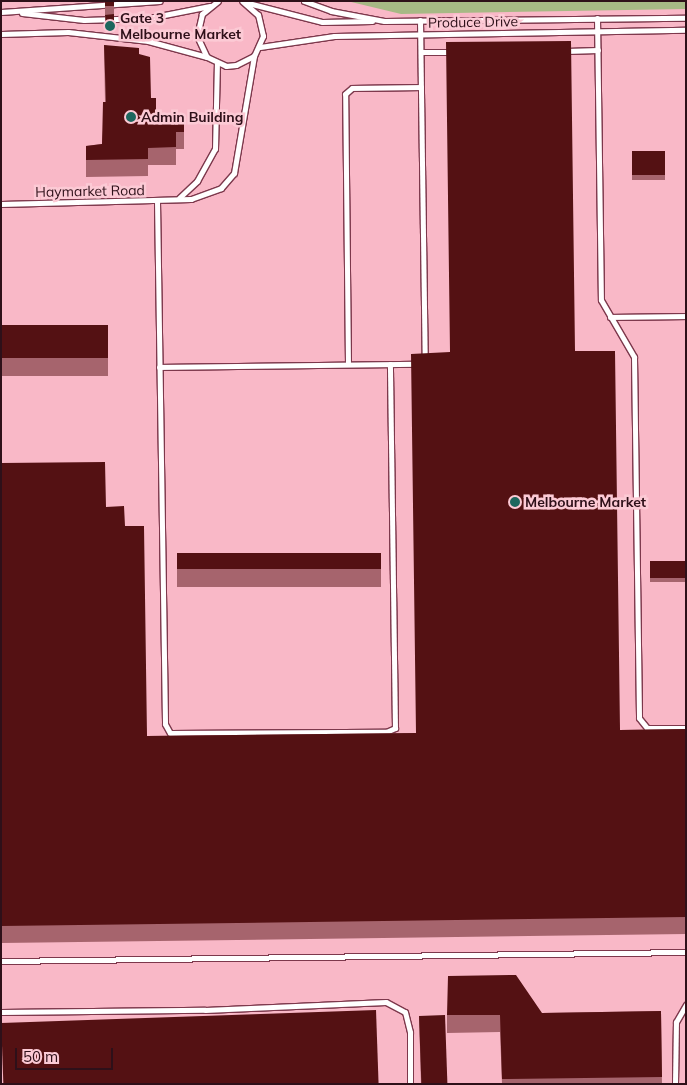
<!DOCTYPE html>
<html>
<head>
<meta charset="utf-8">
<style>
	body { margin:0 }
	#map { position:relative; width:687px; height:1085px; overflow:hidden; background:#f9b8c7; font-family:Mulish,sans-serif }
	div>[style] { position:absolute }
	.green>* { inset:0; background:#a7b985 }
	.roads { filter:drop-shadow(1px 0 #7d384c) drop-shadow(-1px 0 #7d384c) drop-shadow(0 1px #7d384c) drop-shadow(0 -1px #7d384c) }
	.lane>* { height:5px; margin:-2.5px; padding:0 2.5px; transform-origin:2.5px; border-radius:2.5px; background:#fff }
	.wall>* { inset:0; background:#a6646d; transform-origin:0 0 }
	.building>* { inset:0; background:#541113; transform-origin:0 0 }
	.dots>* { width:14px; height:14px; translate:-50% -50%; box-sizing:border-box; border:2px solid #fccad5; border-radius:50% }
	span { translate:-50% -50%; white-space:nowrap; text-align:center; line-height:1.15; -webkit-text-stroke:5px #fccad5; paint-order:stroke }
	.poi-label { font-size:14px; color:#2e1019; font-weight:700 }
	.left { translate:0 -50%; text-align:left }
	.street-label { font-size:14px; color:#2e1019 }
	.frame { position:absolute; inset:0; border:2px solid #2e1019; pointer-events:none }
	.scale { position:absolute; left:15px; top:1048px; width:98px; height:22px; box-sizing:border-box; border:2px solid #2e1019; border-top:0; padding-left:6px; font-size:15px; line-height:18px; white-space:nowrap; color:#2e1019; -webkit-text-stroke:4px #fccad5; paint-order:stroke }
</style>
</head>
<body>
<div id="map">
	<div class="green">
		<div style="clip-path:polygon(347px 1px,686px 1px,686px 9px,401px 14px)"></div>
	</div>
	<div class="roads">
		<div class="lane">
			<div style="left:218px;top:1px;width:21px;rotate:141deg"></div>
			<div style="left:202px;top:14px;width:23px;rotate:103deg"></div>
			<div style="left:197px;top:36px;width:23px;rotate:65deg"></div>
			<div style="left:207px;top:57px;width:21px;rotate:25deg"></div>
			<div style="left:226px;top:66px;width:10px;rotate:-6deg"></div>
			<div style="left:236px;top:65px;width:20px;rotate:-27deg"></div>
			<div style="left:254px;top:56px;width:22px;rotate:-66deg"></div>
			<div style="left:263px;top:36px;width:22px;rotate:-103deg"></div>
			<div style="left:258px;top:15px;width:21px;rotate:-139deg"></div>
			<div style="left:304px;top:1px;width:29px;rotate:20deg"></div>
			<div style="left:331px;top:11px;width:54px;rotate:10.7deg"></div>
			<div style="left:384px;top:21px;width:302px;rotate:-0.6deg"></div>
			<div style="left:248px;top:3px;width:76px;rotate:14.4deg"></div>
			<div style="left:322px;top:22px;width:50px;rotate:-1.1deg"></div>
			<div style="left:1px;top:12px;width:159px;rotate:-4deg"></div>
			<div style="left:22px;top:13px;width:62px;rotate:6.4deg"></div>
			<div style="left:84px;top:20px;width:65px;rotate:-1.8deg"></div>
			<div style="left:149px;top:18px;width:62px;rotate:-11.1deg"></div>
			<div style="left:597px;top:18px;width:282px;rotate:89.2deg"></div>
			<div style="left:601px;top:300px;width:66px;rotate:59.9deg"></div>
			<div style="left:634px;top:357px;width:361px;rotate:89.2deg"></div>
			<div style="left:639px;top:718px;width:13px;rotate:51deg"></div>
			<div style="left:647px;top:728px;width:39px"></div>
			<div style="left:420px;top:20px;width:340px;rotate:89.2deg"></div>
			<div style="left:1px;top:34px;width:67px;rotate:-1.7deg"></div>
			<div style="left:68px;top:32px;width:81px;rotate:6.4deg"></div>
			<div style="left:148px;top:41px;width:61px;rotate:15.2deg"></div>
			<div style="left:260px;top:47px;width:75px;rotate:-8.5deg"></div>
			<div style="left:334px;top:36px;width:352px;rotate:-1deg"></div>
			<div style="left:566px;top:51px;width:32px;rotate:-2deg"></div>
			<div style="left:421px;top:52px;width:31px"></div>
			<div style="left:179px;top:198px;width:25px;rotate:-43deg"></div>
			<div style="left:197px;top:181px;width:37px;rotate:-61deg"></div>
			<div style="left:215px;top:149px;width:86px;rotate:-88.7deg"></div>
			<div style="left:157px;top:201px;width:523px;rotate:89.12deg"></div>
			<div style="left:165px;top:724px;width:10px;rotate:61deg"></div>
			<div style="left:170px;top:733px;width:216px;rotate:-0.3deg"></div>
			<div style="left:386px;top:732px;width:10px;rotate:-24deg"></div>
			<div style="left:395px;top:728px;width:364px;rotate:-90.8deg"></div>
			<div style="left:1px;top:204px;width:190px;rotate:-1.5deg"></div>
			<div style="left:191px;top:199px;width:32px;rotate:-20deg"></div>
			<div style="left:221px;top:188px;width:20px;rotate:-49deg"></div>
			<div style="left:234px;top:173px;width:119px;rotate:-80.3deg"></div>
			<div style="left:610px;top:317px;width:76px;rotate:-0.8deg"></div>
			<div style="left:348px;top:364px;width:270px;rotate:-90.6deg"></div>
			<div style="left:345px;top:94px;width:9px;rotate:-41deg"></div>
			<div style="left:352px;top:88px;width:69px;rotate:-0.8deg"></div>
			<div style="left:159px;top:367px;width:257px;rotate:-0.7deg"></div>
			<div style="left:1px;top:961px;width:685px;rotate:-0.75deg"></div>
			<div style="left:1px;top:1012px;width:204px;rotate:-0.6deg"></div>
			<div style="left:205px;top:1010px;width:181px;rotate:-2.5deg"></div>
			<div style="left:386px;top:1002px;width:21px;rotate:28deg"></div>
			<div style="left:405px;top:1012px;width:21px;rotate:76deg"></div>
			<div style="left:410px;top:1032px;width:52px;rotate:90deg"></div>
			<div style="left:675px;top:1084px;width:62px;rotate:-89.1deg"></div>
			<div style="left:676px;top:1022px;width:20px;rotate:-60deg"></div>
		</div>
	</div>
	<div class="wall">
		<div style="left:105px;top:1px;width:9px;height:30px"></div>
		<div style="clip-path:polygon(104px 45px,139px 54px,156px 117px,184px 118px,184px 149px,176px 149px,176px 165px,148px 165px,148px 176px,86px 177px,86px 146px,102px 144px,105px 102px)"></div>
		<div style="left:632px;top:151px;width:33px;height:29px"></div>
		<div style="left:108px;top:325px;width:51px;height:107px;rotate:90deg"></div>
		<div style="clip-path:polygon(575px 351px,620px 730px,686px 729px,686px 934px,1px 943px,1px 463px,106px 507px,125px 526px,147px 736px,416px 733px)"></div>
		<div style="left:381px;top:553px;width:34px;height:204px;rotate:90deg"></div>
		<div style="left:686px;top:561px;width:21px;height:36px;rotate:90deg"></div>
		<div style="clip-path:polygon(661px 1011px,662px 1084px,502px 1084px,500px 1032px,447px 1033px,447px 1015px,542px 1013px)"></div>
		<div style="clip-path:polygon(419px 1016px,447px 1084px,421px 1084px)"></div>
	</div>
	<div class="building">
		<div style="left:105px;top:1px;width:9px;height:5px"></div>
		<div style="clip-path:polygon(114px 14px,114px 22px,106px 22px,105px 15px)"></div>
		<div style="clip-path:polygon(571px 41px,575px 351px,615px 351px,620px 730px,686px 729px,686px 917px,1px 926px,1px 463px,105px 462px,106px 507px,124px 506px,125px 526px,144px 526px,147px 736px,416px 733px,411px 354px,450px 352px,446px 42px)"></div>
		<div style="clip-path:polygon(104px 45px,139px 48px,139px 54px,150px 57px,151px 98px,156px 98px,156px 117px,184px 118px,184px 132px,176px 132px,176px 147px,148px 148px,148px 159px,86px 160px,86px 146px,102px 144px,103px 102px,106px 102px)"></div>
		<div style="left:632px;top:151px;width:33px;height:24px"></div>
		<div style="left:108px;top:325px;width:33px;height:107px;rotate:90deg"></div>
		<div style="left:381px;top:553px;width:16px;height:204px;rotate:90deg"></div>
		<div style="left:686px;top:561px;width:17px;height:36px;rotate:90deg"></div>
		<div style="clip-path:polygon(516px 975px,542px 1013px,661px 1011px,662px 1077px,502px 1079px,500px 1015px,447px 1015px,448px 976px)"></div>
		<div style="left:376px;top:1010px;width:74px;height:375px;rotate:88deg"></div>
		<div style="left:445px;top:1015px;width:69px;height:26px;rotate:88deg"></div>
	</div>
	<div class="dots">
		<div style="left:110px;top:26px;background:#1d675e"></div>
		<div style="left:131px;top:117px;background:#1d675e"></div>
		<div style="left:515px;top:502px;background:#1d675e"></div>
	</div>
	<div class="poi-label">
		<span class="left" style="left:120px;top:26px">Gate 3<br>Melbourne Market</span>
		<span class="left" style="left:141px;top:117px">Admin Building</span>
		<span class="left" style="left:525px;top:502px">Melbourne Market</span>
	</div>
	<div class="street-label">
		<span style="left:473px;top:22px;rotate:-1deg">Produce Drive</span>
		<span style="left:90px;top:191px;rotate:-1deg">Haymarket Road</span>
	</div>
	<div class="frame"></div>
	<div class="scale">50 m</div>
</div>
</body>
</html>
